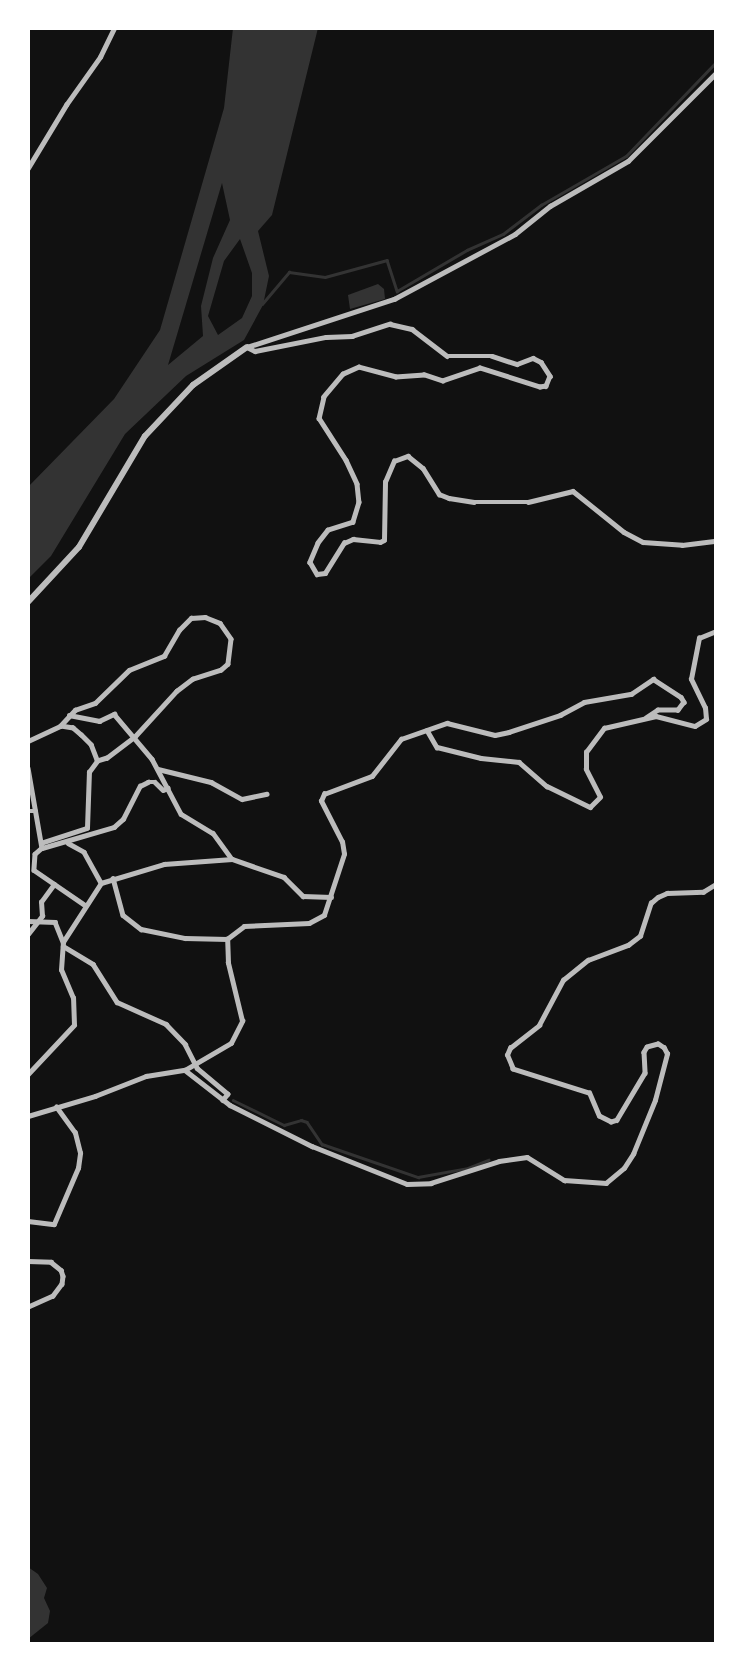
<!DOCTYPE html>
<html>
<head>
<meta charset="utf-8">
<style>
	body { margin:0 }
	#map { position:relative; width:744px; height:1672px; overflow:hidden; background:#111; font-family:"Golos Text",sans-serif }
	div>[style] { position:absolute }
	.water>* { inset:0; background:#333 }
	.stream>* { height:2.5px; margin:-1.25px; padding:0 1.25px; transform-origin:1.25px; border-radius:1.25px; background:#333 }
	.minor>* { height:4.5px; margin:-2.25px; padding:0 2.25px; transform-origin:2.25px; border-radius:2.25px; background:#bcbcbc }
	.tertiary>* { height:6px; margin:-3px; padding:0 3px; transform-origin:3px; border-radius:3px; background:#bcbcbc }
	span { translate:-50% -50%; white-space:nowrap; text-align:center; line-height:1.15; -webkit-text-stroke:5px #fff; paint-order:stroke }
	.frame { position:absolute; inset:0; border:30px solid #fff; pointer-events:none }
</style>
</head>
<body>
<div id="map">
	<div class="water">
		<div style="clip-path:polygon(evenodd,233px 28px,318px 28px,272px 215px,258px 231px,269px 276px,263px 305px,244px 340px,186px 376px,125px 434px,51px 556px,28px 579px,28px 487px,114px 399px,160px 330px,224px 108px,233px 28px,222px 183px,230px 220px,213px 258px,201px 306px,203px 336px,168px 365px,222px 183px,233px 28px,240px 239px,252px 273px,252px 296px,242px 318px,218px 335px,208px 316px,224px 261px,240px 239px)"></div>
		<div style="clip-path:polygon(378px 284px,384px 289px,385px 299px,350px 309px,348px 295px)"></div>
		<div style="clip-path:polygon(28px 1567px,38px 1574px,47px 1588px,44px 1598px,50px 1611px,48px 1623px,28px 1639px)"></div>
	</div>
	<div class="stream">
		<div style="left:262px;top:304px;width:42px;rotate:-49.8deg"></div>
		<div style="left:289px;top:272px;width:36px;rotate:8deg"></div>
		<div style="left:325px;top:277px;width:64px;rotate:-15.3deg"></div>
		<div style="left:387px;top:260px;width:33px;rotate:72deg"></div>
		<div style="left:397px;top:291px;width:81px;rotate:-30.4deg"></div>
		<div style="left:467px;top:250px;width:39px;rotate:-24deg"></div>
		<div style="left:503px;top:234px;width:48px;rotate:-37.3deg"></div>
		<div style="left:541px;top:205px;width:98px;rotate:-30deg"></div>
		<div style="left:626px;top:156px;width:130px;rotate:-46.2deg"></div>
		<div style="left:233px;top:1100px;width:57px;rotate:26.1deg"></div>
		<div style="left:284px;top:1125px;width:18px;rotate:-16deg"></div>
		<div style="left:301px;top:1120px;width:6px;rotate:18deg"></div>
		<div style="left:307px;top:1122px;width:27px;rotate:56deg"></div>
		<div style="left:322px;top:1144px;width:102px;rotate:19deg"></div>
		<div style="left:418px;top:1177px;width:51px;rotate:-10.2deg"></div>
		<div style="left:468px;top:1168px;width:22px;rotate:-22deg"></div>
	</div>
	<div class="minor">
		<div style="left:28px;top:168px;width:74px;rotate:-58.9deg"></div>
		<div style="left:66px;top:105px;width:59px;rotate:-54.7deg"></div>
		<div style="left:100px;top:57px;width:32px;rotate:-64deg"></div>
		<div style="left:247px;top:347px;width:9px;rotate:27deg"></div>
		<div style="left:255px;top:351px;width:72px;rotate:-11.2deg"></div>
		<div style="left:326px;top:337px;width:26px;rotate:-2deg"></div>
		<div style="left:352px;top:336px;width:40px;rotate:-18deg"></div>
		<div style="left:390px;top:324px;width:23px;rotate:13deg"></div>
		<div style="left:412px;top:329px;width:44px;rotate:37.6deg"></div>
		<div style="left:447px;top:356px;width:45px"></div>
		<div style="left:492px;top:356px;width:26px;rotate:18deg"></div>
		<div style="left:517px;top:364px;width:17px;rotate:-21deg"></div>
		<div style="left:533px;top:358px;width:9px;rotate:27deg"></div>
		<div style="left:541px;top:362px;width:17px;rotate:57deg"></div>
		<div style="left:550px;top:376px;width:11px;rotate:112deg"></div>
		<div style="left:546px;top:386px;width:6px;rotate:171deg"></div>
		<div style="left:540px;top:387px;width:63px;rotate:-162.4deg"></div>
		<div style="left:480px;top:368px;width:39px;rotate:161deg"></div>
		<div style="left:443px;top:381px;width:20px;rotate:-162deg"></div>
		<div style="left:424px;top:375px;width:28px;rotate:176deg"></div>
		<div style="left:396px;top:377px;width:38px;rotate:-165deg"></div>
		<div style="left:359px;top:367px;width:17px;rotate:156deg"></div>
		<div style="left:343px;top:374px;width:30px;rotate:130deg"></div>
		<div style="left:324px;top:397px;width:22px;rotate:103deg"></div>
		<div style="left:319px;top:418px;width:50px;rotate:57.3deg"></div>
		<div style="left:346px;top:460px;width:26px;rotate:65deg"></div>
		<div style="left:357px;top:484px;width:18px;rotate:84deg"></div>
		<div style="left:359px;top:502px;width:21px;rotate:107deg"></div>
		<div style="left:353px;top:522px;width:26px;rotate:162deg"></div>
		<div style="left:328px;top:530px;width:16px;rotate:128deg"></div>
		<div style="left:318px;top:543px;width:21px;rotate:113deg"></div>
		<div style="left:310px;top:562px;width:14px;rotate:60deg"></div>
		<div style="left:317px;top:574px;width:8px;rotate:-7deg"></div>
		<div style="left:325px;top:573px;width:36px;rotate:-58deg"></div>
		<div style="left:344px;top:543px;width:10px;rotate:-24deg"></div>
		<div style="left:353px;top:539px;width:27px;rotate:6deg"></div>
		<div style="left:380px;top:542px;width:4px;rotate:-27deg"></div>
		<div style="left:384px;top:540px;width:58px;rotate:-89deg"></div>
		<div style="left:385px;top:482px;width:23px;rotate:-67deg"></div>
		<div style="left:394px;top:461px;width:15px;rotate:-20deg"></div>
		<div style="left:408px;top:456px;width:19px;rotate:39deg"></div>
		<div style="left:423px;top:468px;width:31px;rotate:58deg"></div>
		<div style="left:439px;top:494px;width:11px;rotate:22deg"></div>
		<div style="left:449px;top:498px;width:25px;rotate:9deg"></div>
		<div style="left:474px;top:502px;width:54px"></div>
		<div style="left:528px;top:502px;width:46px;rotate:-13.7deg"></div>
		<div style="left:573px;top:491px;width:65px;rotate:38.8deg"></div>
		<div style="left:624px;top:532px;width:21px;rotate:28deg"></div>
		<div style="left:643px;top:542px;width:39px;rotate:4deg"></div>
		<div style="left:682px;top:545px;width:34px;rotate:-7deg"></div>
		<div style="left:247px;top:347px;width:155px;rotate:-18.1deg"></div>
		<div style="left:394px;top:299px;width:137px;rotate:-28.2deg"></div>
		<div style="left:515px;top:234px;width:45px;rotate:-38.7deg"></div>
		<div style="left:550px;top:206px;width:90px;rotate:-30deg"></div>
		<div style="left:628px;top:161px;width:124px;rotate:-45deg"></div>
		<div style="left:69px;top:715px;width:31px;rotate:11deg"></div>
		<div style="left:99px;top:721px;width:17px;rotate:-25deg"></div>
		<div style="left:114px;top:714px;width:59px;rotate:49.8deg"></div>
		<div style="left:152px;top:759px;width:62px;rotate:62.2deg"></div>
		<div style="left:181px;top:814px;width:37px;rotate:31deg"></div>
		<div style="left:213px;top:833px;width:31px;rotate:54deg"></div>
		<div style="left:427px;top:730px;width:20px;rotate:60deg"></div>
		<div style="left:437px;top:747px;width:45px;rotate:14deg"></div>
		<div style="left:481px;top:758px;width:38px;rotate:6deg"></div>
		<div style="left:519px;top:762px;width:37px;rotate:41deg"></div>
		<div style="left:547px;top:786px;width:48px;rotate:26deg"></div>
		<div style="left:590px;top:807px;width:14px;rotate:-45deg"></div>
		<div style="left:600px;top:797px;width:31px;rotate:-117deg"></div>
		<div style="left:586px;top:769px;width:17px;rotate:-90deg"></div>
		<div style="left:586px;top:752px;width:30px;rotate:-53deg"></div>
		<div style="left:604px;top:728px;width:53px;rotate:-13deg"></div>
		<div style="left:656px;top:716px;width:40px;rotate:14.4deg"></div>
		<div style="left:695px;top:726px;width:13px;rotate:-32deg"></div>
		<div style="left:706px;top:719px;width:11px;rotate:-95deg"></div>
		<div style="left:705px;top:708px;width:32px;rotate:-116deg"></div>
		<div style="left:691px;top:679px;width:42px;rotate:-79deg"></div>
		<div style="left:699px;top:638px;width:18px;rotate:-22deg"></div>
		<div style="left:28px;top:741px;width:35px;rotate:-25deg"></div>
		<div style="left:60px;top:726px;width:22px;rotate:-47deg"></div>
		<div style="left:75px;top:710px;width:21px;rotate:-19deg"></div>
		<div style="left:95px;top:703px;width:47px;rotate:-44.1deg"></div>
		<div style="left:129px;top:670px;width:38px;rotate:-22deg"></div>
		<div style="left:164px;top:656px;width:30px;rotate:-60deg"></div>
		<div style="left:179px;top:630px;width:17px;rotate:-45deg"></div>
		<div style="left:191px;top:618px;width:14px;rotate:-4deg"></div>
		<div style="left:205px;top:617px;width:16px;rotate:22deg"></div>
		<div style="left:220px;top:623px;width:19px;rotate:55deg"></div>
		<div style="left:231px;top:639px;width:25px;rotate:97deg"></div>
		<div style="left:228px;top:664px;width:9px;rotate:139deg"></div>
		<div style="left:221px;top:670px;width:29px;rotate:162deg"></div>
		<div style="left:193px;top:679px;width:20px;rotate:143deg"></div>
		<div style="left:177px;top:691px;width:62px;rotate:132.4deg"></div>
		<div style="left:135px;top:737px;width:35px;rotate:143deg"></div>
		<div style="left:107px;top:758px;width:10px;rotate:163deg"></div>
		<div style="left:28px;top:768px;width:81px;rotate:80.1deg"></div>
		<div style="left:42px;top:848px;width:75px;rotate:-16.3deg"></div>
		<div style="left:114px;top:827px;width:12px;rotate:-42deg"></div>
		<div style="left:123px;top:819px;width:37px;rotate:-63deg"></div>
		<div style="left:140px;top:786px;width:9px;rotate:-27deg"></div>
		<div style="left:148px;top:782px;width:7px"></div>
		<div style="left:155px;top:782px;width:11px;rotate:45deg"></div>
		<div style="left:163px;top:790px;width:5px;rotate:-22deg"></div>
		<div style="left:158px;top:769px;width:55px;rotate:13.8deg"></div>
		<div style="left:211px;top:782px;width:35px;rotate:29deg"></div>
		<div style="left:242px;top:799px;width:25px;rotate:-12deg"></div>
		<div style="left:28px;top:811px;width:8px"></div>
		<div style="left:41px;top:843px;width:48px;rotate:-18.1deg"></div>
		<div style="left:87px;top:828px;width:56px;rotate:-88deg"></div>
		<div style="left:89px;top:772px;width:14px;rotate:-54deg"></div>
		<div style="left:97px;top:761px;width:17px;rotate:-111deg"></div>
		<div style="left:91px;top:745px;width:14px;rotate:-135deg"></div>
		<div style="left:81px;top:735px;width:11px;rotate:-139deg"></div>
		<div style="left:73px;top:728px;width:12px;rotate:-171deg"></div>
		<div style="left:68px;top:843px;width:18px;rotate:29deg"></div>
		<div style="left:84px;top:852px;width:35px;rotate:61deg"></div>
		<div style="left:42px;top:848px;width:9px;rotate:139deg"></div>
		<div style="left:35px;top:854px;width:16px;rotate:94deg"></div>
		<div style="left:34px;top:870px;width:62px;rotate:34.5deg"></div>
		<div style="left:113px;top:878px;width:38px;rotate:75deg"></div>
		<div style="left:123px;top:915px;width:23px;rotate:38deg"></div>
		<div style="left:141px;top:929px;width:45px;rotate:11.6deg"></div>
		<div style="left:185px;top:938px;width:42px;rotate:1.4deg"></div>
		<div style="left:28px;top:921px;width:27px;rotate:2deg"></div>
		<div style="left:55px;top:922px;width:22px;rotate:68deg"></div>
		<div style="left:28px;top:934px;width:23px;rotate:-52deg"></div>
		<div style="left:42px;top:916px;width:14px;rotate:-94deg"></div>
		<div style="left:41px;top:902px;width:22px;rotate:-54deg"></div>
		<div style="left:63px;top:946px;width:35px;rotate:31deg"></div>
		<div style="left:93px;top:964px;width:45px;rotate:57.7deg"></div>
		<div style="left:117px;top:1002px;width:54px;rotate:24.2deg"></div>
		<div style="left:166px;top:1024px;width:28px;rotate:46deg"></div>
		<div style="left:185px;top:1044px;width:27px;rotate:63deg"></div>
		<div style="left:197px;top:1068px;width:40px;rotate:40deg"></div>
		<div style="left:228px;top:1094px;width:8px;rotate:130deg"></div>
		<div style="left:185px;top:1070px;width:57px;rotate:37.9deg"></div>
		<div style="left:230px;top:1105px;width:92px;rotate:26.6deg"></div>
		<div style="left:312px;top:1146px;width:102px;rotate:21.8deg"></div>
		<div style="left:407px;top:1184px;width:24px;rotate:-2deg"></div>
		<div style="left:431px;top:1183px;width:71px;rotate:-17.9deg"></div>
		<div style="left:499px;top:1161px;width:28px;rotate:-8deg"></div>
		<div style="left:527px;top:1157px;width:44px;rotate:31.9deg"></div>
		<div style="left:564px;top:1180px;width:42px;rotate:4.1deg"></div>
		<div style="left:606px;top:1183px;width:23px;rotate:-40deg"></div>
		<div style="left:624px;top:1168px;width:17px;rotate:-57deg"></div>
		<div style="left:633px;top:1154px;width:58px;rotate:-67.8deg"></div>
		<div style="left:655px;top:1100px;width:48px;rotate:-75.4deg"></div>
		<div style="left:667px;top:1054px;width:7px;rotate:-117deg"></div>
		<div style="left:664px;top:1048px;width:7px;rotate:-146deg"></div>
		<div style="left:658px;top:1044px;width:11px;rotate:165deg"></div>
		<div style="left:647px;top:1047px;width:6px;rotate:121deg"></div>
		<div style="left:644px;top:1052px;width:21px;rotate:87deg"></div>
		<div style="left:645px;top:1073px;width:55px;rotate:120.8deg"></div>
		<div style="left:617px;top:1120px;width:6px;rotate:162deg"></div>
		<div style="left:611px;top:1122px;width:13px;rotate:-153deg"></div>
		<div style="left:599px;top:1116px;width:25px;rotate:-113deg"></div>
		<div style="left:589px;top:1093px;width:80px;rotate:-162.5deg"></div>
		<div style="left:513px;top:1069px;width:15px;rotate:-113deg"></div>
		<div style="left:507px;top:1055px;width:8px;rotate:-67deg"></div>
		<div style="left:510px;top:1048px;width:37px;rotate:-38deg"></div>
		<div style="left:539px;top:1025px;width:51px;rotate:-61.9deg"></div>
		<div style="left:563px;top:980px;width:32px;rotate:-39deg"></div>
		<div style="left:588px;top:960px;width:43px;rotate:-20.6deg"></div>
		<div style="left:628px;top:945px;width:15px;rotate:-37deg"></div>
		<div style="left:640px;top:936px;width:35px;rotate:-72deg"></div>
		<div style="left:651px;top:903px;width:9px;rotate:-41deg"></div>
		<div style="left:658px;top:897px;width:10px;rotate:-24deg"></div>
		<div style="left:667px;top:893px;width:36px;rotate:-2deg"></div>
		<div style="left:703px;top:892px;width:15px;rotate:-32deg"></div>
		<div style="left:28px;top:1074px;width:67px;rotate:-46.8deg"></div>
		<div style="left:74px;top:1025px;width:27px;rotate:-92deg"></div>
		<div style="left:73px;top:998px;width:30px;rotate:-113deg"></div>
		<div style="left:61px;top:970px;width:28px;rotate:-86deg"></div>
		<div style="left:63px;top:942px;width:70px;rotate:-57.2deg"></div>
		<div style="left:101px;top:883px;width:66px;rotate:-16.8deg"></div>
		<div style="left:164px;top:864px;width:68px;rotate:-4.2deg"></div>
		<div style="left:232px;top:859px;width:55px;rotate:19.1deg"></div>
		<div style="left:284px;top:877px;width:27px;rotate:45deg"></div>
		<div style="left:303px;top:896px;width:28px;rotate:2deg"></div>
		<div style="left:28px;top:1116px;width:70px;rotate:-16.6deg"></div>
		<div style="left:95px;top:1096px;width:55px;rotate:-21.4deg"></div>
		<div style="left:146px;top:1076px;width:39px;rotate:-9deg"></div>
		<div style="left:185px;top:1070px;width:53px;rotate:-30.4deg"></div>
		<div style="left:231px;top:1043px;width:25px;rotate:-63deg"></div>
		<div style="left:242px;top:1021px;width:60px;rotate:-103.6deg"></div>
		<div style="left:228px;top:963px;width:24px;rotate:-92deg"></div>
		<div style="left:227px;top:939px;width:21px;rotate:-37deg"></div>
		<div style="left:244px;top:926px;width:65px;rotate:-2.6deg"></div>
		<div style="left:309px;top:923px;width:17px;rotate:-28deg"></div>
		<div style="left:324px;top:915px;width:64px;rotate:-71.8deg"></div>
		<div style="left:344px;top:854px;width:12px;rotate:-99deg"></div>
		<div style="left:342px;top:842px;width:46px;rotate:-117.1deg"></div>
		<div style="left:321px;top:801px;width:8px;rotate:-67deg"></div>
		<div style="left:324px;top:794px;width:51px;rotate:-20.6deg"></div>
		<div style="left:372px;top:776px;width:47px;rotate:-51.9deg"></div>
		<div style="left:401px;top:739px;width:49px;rotate:-19.2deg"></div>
		<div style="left:447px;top:723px;width:49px;rotate:14deg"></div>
		<div style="left:495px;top:735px;width:14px;rotate:-12deg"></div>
		<div style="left:509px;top:732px;width:54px;rotate:-18.4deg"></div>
		<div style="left:560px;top:715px;width:27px;rotate:-28deg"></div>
		<div style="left:584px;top:702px;width:48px;rotate:-9.7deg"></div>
		<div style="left:631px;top:694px;width:27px;rotate:-34deg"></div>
		<div style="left:653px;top:679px;width:33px;rotate:33deg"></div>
		<div style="left:681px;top:697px;width:6px;rotate:59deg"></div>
		<div style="left:684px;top:702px;width:10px;rotate:127deg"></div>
		<div style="left:678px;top:710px;width:20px;rotate:180deg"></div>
		<div style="left:658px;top:710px;width:14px;rotate:146deg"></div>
		<div style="left:28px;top:1221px;width:26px;rotate:7deg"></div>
		<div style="left:54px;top:1224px;width:61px;rotate:-66.8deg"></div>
		<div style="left:78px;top:1168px;width:15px;rotate:-82deg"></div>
		<div style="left:80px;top:1153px;width:21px;rotate:-104deg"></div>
		<div style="left:75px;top:1133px;width:32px;rotate:-126deg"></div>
		<div style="left:28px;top:1261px;width:23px;rotate:2deg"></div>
		<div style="left:51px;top:1262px;width:13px;rotate:39deg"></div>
		<div style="left:61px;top:1270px;width:6px;rotate:72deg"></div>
		<div style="left:63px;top:1276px;width:8px;rotate:97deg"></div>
		<div style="left:62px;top:1284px;width:15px;rotate:127deg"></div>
		<div style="left:53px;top:1296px;width:27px;rotate:156deg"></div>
	</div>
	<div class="tertiary">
		<div style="left:28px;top:602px;width:75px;rotate:-47.2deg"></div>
		<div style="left:79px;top:547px;width:129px;rotate:-59.3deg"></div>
		<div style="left:145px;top:436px;width:70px;rotate:-46.7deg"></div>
		<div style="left:193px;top:385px;width:66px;rotate:-35.1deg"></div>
	</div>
	<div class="frame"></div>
</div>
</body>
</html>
